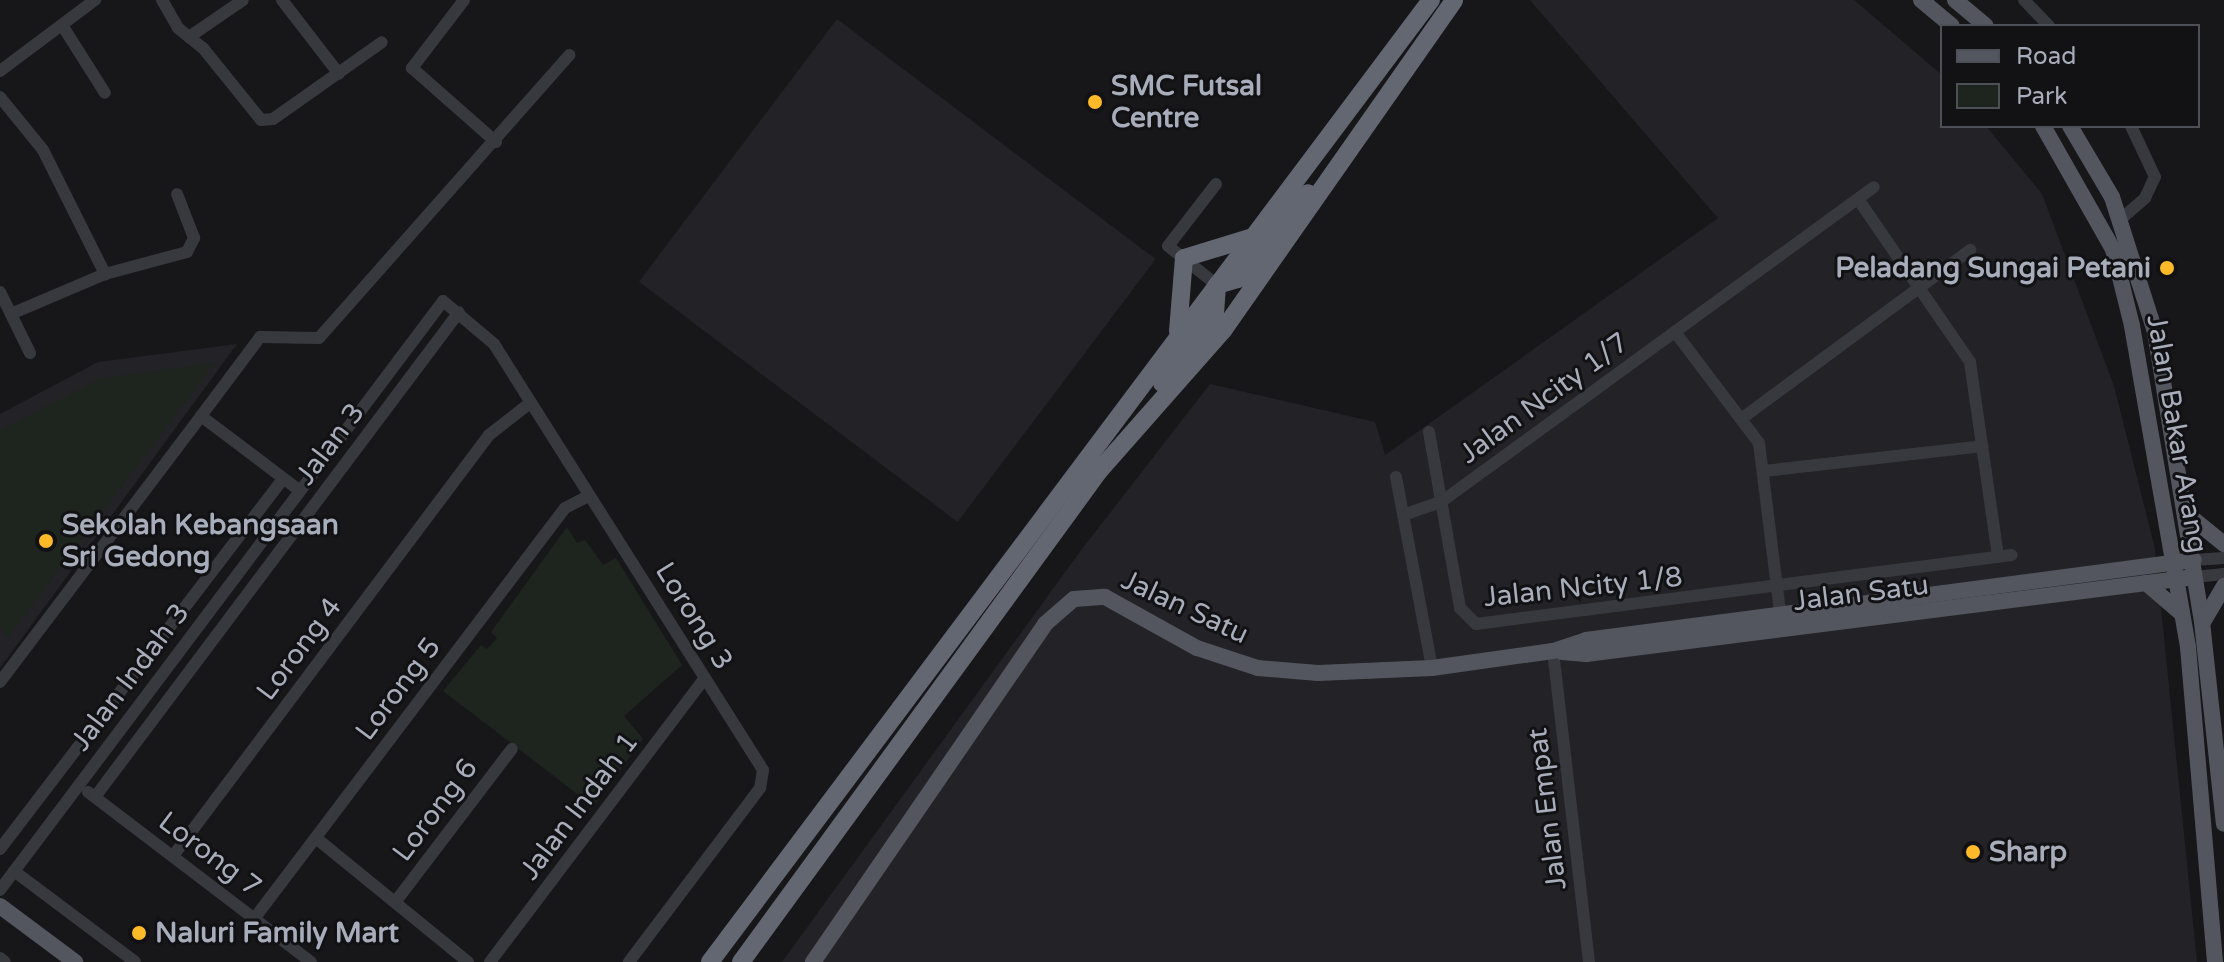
<!DOCTYPE html>
<html>
<head>
<meta charset="utf-8">
<style>
	body { margin:0 }
	#map { position:relative; width:2224px; height:962px; overflow:hidden; background:#17171a; font-family:"Varela Round",sans-serif }
	div>[style] { position:absolute }
	.built>* { inset:0; background:#232327; transform-origin:0 0 }
	.green>* { inset:0; background:#1d251e }
	.minor>* { height:12px; margin:-6px; padding:0 6px; transform-origin:6px; border-radius:6px; background:#38393f }
	.major>* { height:16px; margin:-8px; padding:0 8px; transform-origin:8px; border-radius:8px; background:#53565e }
	.highway>* { height:18px; margin:-9px; padding:0 9px; transform-origin:9px; border-radius:9px; background:#636771 }
	.dots>* { width:22px; height:22px; translate:-50% -50%; box-sizing:border-box; border:4px solid #121215; border-radius:50% }
	span { translate:-50% -50%; white-space:nowrap; text-align:center; line-height:1.15; -webkit-text-stroke:6px #121215; paint-order:stroke }
	.poi-label { font-size:28px; color:#a8adbb; font-weight:700 }
	.left { translate:0 -50%; text-align:left }
	.right { translate:-100% -50%; text-align:right }
	.street-label { font-size:28px; color:#a8adbb }
	.legend { position:absolute; left:1940px; top:24px; width:260px; height:104px; box-sizing:border-box; background:#121215; border:2px solid #4e5057; margin:0; padding:10px 14px; list-style:none; font-size:24px; color:#a8adbb }
	.legend li { display:flex; align-items:center; gap:16px; height:40px }
	.legend b { width:40px; border:2px solid #4e5057 }
</style>
</head>
<body>
<div id="map">
	<div class="built">
		<div style="clip-path:polygon(1530px 0,1854px 0,1942px 75px,1942px 126px,1986px 126px,2042px 194px,2114px 386px,2155px 549px,2197px 962px,782px 962px,1079px 553px,1210px 384px,1375px 422px,1385px 455px,1718px 218px)"></div>
		<div style="left:837px;top:19px;width:399px;height:329px;rotate:37deg"></div>
		<div style="clip-path:polygon(237px 344px,0 668px,0 414px,98px 362px)"></div>
	</div>
	<div class="green">
		<div style="clip-path:polygon(215px 363px,8px 637px,0 628px,0 430px,101px 378px)"></div>
		<div style="clip-path:polygon(567px 527px,577px 543px,585px 540px,603px 565px,616px 558px,682px 665px,624px 716px,643px 739px,614px 778px,610px 776px,599px 790px,603px 794px,593px 806px,443px 691px,481px 645px,487px 649px,497px 638px,491px 632px)"></div>
	</div>
	<div class="minor">
		<div style="left:162px;top:0;width:32px;rotate:60deg"></div>
		<div style="left:178px;top:28px;width:32px;rotate:39deg"></div>
		<div style="left:203px;top:48px;width:92px;rotate:51.1deg"></div>
		<div style="left:261px;top:120px;width:12px;rotate:-5deg"></div>
		<div style="left:273px;top:119px;width:133px;rotate:-35.2deg"></div>
		<div style="left:282px;top:0;width:93px;rotate:52.4deg"></div>
		<div style="left:464px;top:0;width:86px;rotate:127.4deg"></div>
		<div style="left:412px;top:68px;width:112px;rotate:41.4deg"></div>
		<div style="left:2024px;top:0;width:36px;rotate:46deg"></div>
		<div style="left:62px;top:25px;width:80px;rotate:57.7deg"></div>
		<div style="left:189px;top:37px;width:65px;rotate:-34.4deg"></div>
		<div style="left:0;top:71px;width:119px;rotate:-36.8deg"></div>
		<div style="left:0;top:97px;width:68px;rotate:50.9deg"></div>
		<div style="left:43px;top:150px;width:139px;rotate:63.4deg"></div>
		<div style="left:1216px;top:184px;width:78px;rotate:127.7deg"></div>
		<div style="left:1168px;top:246px;width:63px;rotate:38.5deg"></div>
		<div style="left:1858px;top:199px;width:198px;rotate:55.5deg"></div>
		<div style="left:1970px;top:362px;width:197px;rotate:81.8deg"></div>
		<div style="left:2121px;top:219px;width:32px;rotate:-41deg"></div>
		<div style="left:2145px;top:198px;width:23px;rotate:-65deg"></div>
		<div style="left:2155px;top:177px;width:56px;rotate:-115.2deg"></div>
		<div style="left:0;top:292px;width:68px;rotate:63.8deg"></div>
		<div style="left:11px;top:314px;width:102px;rotate:-23.1deg"></div>
		<div style="left:105px;top:274px;width:85px;rotate:-15deg"></div>
		<div style="left:187px;top:252px;width:16px;rotate:-63deg"></div>
		<div style="left:194px;top:238px;width:47px;rotate:-111.1deg"></div>
		<div style="left:1675px;top:332px;width:139px;rotate:52.9deg"></div>
		<div style="left:1759px;top:443px;width:177px;rotate:82.9deg"></div>
		<div style="left:201px;top:416px;width:99px;rotate:-53.2deg"></div>
		<div style="left:260px;top:337px;width:59px;rotate:1deg"></div>
		<div style="left:319px;top:338px;width:378px;rotate:-48.5deg"></div>
		<div style="left:1741px;top:419px;width:285px;rotate:-36.4deg"></div>
		<div style="left:1429px;top:432px;width:179px;rotate:80deg"></div>
		<div style="left:1460px;top:608px;width:23px;rotate:45deg"></div>
		<div style="left:1476px;top:624px;width:540px;rotate:-7.34deg"></div>
		<div style="left:1764px;top:471px;width:220px;rotate:-6.5deg"></div>
		<div style="left:1396px;top:477px;width:194px;rotate:79.3deg"></div>
		<div style="left:1403px;top:515px;width:40px;rotate:-18.9deg"></div>
		<div style="left:1441px;top:502px;width:535px;rotate:-36.04deg"></div>
		<div style="left:2194px;top:560px;width:30px;rotate:-4deg"></div>
		<div style="left:2195px;top:577px;width:29px;rotate:-6deg"></div>
		<div style="left:1553px;top:651px;width:313px;rotate:83.4deg"></div>
		<div style="left:0;top:682px;width:333px;rotate:-52.9deg"></div>
		<div style="left:201px;top:416px;width:124px;rotate:37.1deg"></div>
		<div style="left:88px;top:792px;width:280px;rotate:37.3deg"></div>
		<div style="left:95px;top:797px;width:606px;rotate:-53.11deg"></div>
		<div style="left:316px;top:838px;width:196px;rotate:39.2deg"></div>
		<div style="left:0;top:849px;width:466px;rotate:-52.6deg"></div>
		<div style="left:173px;top:856px;width:526px;rotate:-53.11deg"></div>
		<div style="left:489px;top:435px;width:52px;rotate:-38deg"></div>
		<div style="left:14px;top:871px;width:151px;rotate:36.9deg"></div>
		<div style="left:0;top:890px;width:737px;rotate:-53.05deg"></div>
		<div style="left:443px;top:301px;width:67px;rotate:40.1deg"></div>
		<div style="left:494px;top:344px;width:504px;rotate:57.73deg"></div>
		<div style="left:763px;top:770px;width:18px;rotate:99deg"></div>
		<div style="left:760px;top:788px;width:218px;rotate:127deg"></div>
		<div style="left:396px;top:901px;width:191px;rotate:-52.7deg"></div>
		<div style="left:254px;top:919px;width:515px;rotate:-52.89deg"></div>
		<div style="left:565px;top:508px;width:25px;rotate:-27deg"></div>
		<div style="left:0;top:958px;width:6px;rotate:39deg"></div>
		<div style="left:490px;top:962px;width:356px;rotate:-52.9deg"></div>
	</div>
	<div class="major">
		<div style="left:1921px;top:0;width:40px;rotate:40deg"></div>
		<div style="left:1955px;top:0;width:40px;rotate:40deg"></div>
		<div style="left:2043px;top:126px;width:142px;rotate:60.4deg"></div>
		<div style="left:2113px;top:249px;width:79px;rotate:76.1deg"></div>
		<div style="left:2132px;top:326px;width:326px;rotate:80.1deg"></div>
		<div style="left:2188px;top:647px;width:316px;rotate:85.1deg"></div>
		<div style="left:2070px;top:126px;width:82px;rotate:59.4deg"></div>
		<div style="left:2112px;top:197px;width:142px;rotate:72.3deg"></div>
		<div style="left:2155px;top:332px;width:294px;rotate:80.8deg"></div>
		<div style="left:2202px;top:622px;width:203px;rotate:83.8deg"></div>
		<div style="left:2187px;top:514px;width:48px;rotate:39deg"></div>
		<div style="left:2146px;top:583px;width:46px;rotate:40.6deg"></div>
		<div style="left:2203px;top:622px;width:42px;rotate:-59.7deg"></div>
		<div style="left:1562px;top:652px;width:24px;rotate:5deg"></div>
		<div style="left:1586px;top:654px;width:605px;rotate:-7.22deg"></div>
		<div style="left:0;top:906px;width:94px;rotate:36.7deg"></div>
		<div style="left:813px;top:962px;width:410px;rotate:-55.5deg"></div>
		<div style="left:1045px;top:624px;width:38px;rotate:-41deg"></div>
		<div style="left:1074px;top:599px;width:31px;rotate:-4deg"></div>
		<div style="left:1105px;top:597px;width:105px;rotate:29deg"></div>
		<div style="left:1197px;top:648px;width:64px;rotate:18.2deg"></div>
		<div style="left:1258px;top:668px;width:60px;rotate:4.8deg"></div>
		<div style="left:1318px;top:673px;width:114px;rotate:-2.5deg"></div>
		<div style="left:1432px;top:668px;width:122px;rotate:-8deg"></div>
		<div style="left:1553px;top:651px;width:35px;rotate:-18deg"></div>
		<div style="left:1586px;top:640px;width:613px;rotate:-7.5deg"></div>
	</div>
	<div class="highway">
		<div style="left:1217px;top:285px;width:22px;rotate:-16deg"></div>
		<div style="left:1238px;top:279px;width:20px;rotate:-45deg"></div>
		<div style="left:1252px;top:265px;width:91px;rotate:-52.1deg"></div>
		<div style="left:1178px;top:331px;width:73px;rotate:-85.3deg"></div>
		<div style="left:1184px;top:258px;width:69px;rotate:-16.9deg"></div>
		<div style="left:1162px;top:383px;width:87px;rotate:-52.5deg"></div>
		<div style="left:1215px;top:314px;width:29px;rotate:-86deg"></div>
		<div style="left:710px;top:962px;width:1202px;rotate:-53.15deg"></div>
		<div style="left:741px;top:962px;width:608px;rotate:-53.9deg"></div>
		<div style="left:1099px;top:471px;width:189px;rotate:-48.6deg"></div>
		<div style="left:1224px;top:329px;width:401px;rotate:-55deg"></div>
	</div>
	<div class="dots">
		<div style="left:1095px;top:102px;background:#ffba2a"></div>
		<div style="left:2167px;top:268px;background:#ffba2a"></div>
		<div style="left:46px;top:541px;background:#ffba2a"></div>
		<div style="left:1973px;top:852px;background:#ffba2a"></div>
		<div style="left:139px;top:933px;background:#ffba2a"></div>
	</div>
	<div class="poi-label">
		<span class="left" style="left:1111px;top:102px">SMC Futsal<br>Centre</span>
		<span class="right" style="left:2151px;top:268px">Peladang Sungai Petani</span>
		<span class="left" style="left:62px;top:541px">Sekolah Kebangsaan<br>Sri Gedong</span>
		<span class="left" style="left:1989px;top:852px">Sharp</span>
		<span class="left" style="left:155px;top:933px">Naluri Family Mart</span>
	</div>
	<div class="street-label">
		<span style="left:1544px;top:398px;rotate:-36deg">Jalan Ncity 1/7</span>
		<span style="left:2177px;top:434px;rotate:80deg">Jalan Bakar Arang</span>
		<span style="left:330px;top:444px;rotate:-53deg">Jalan 3</span>
		<span style="left:1583px;top:587px;rotate:-6deg">Jalan Ncity 1/8</span>
		<span style="left:1861px;top:593px;rotate:-7deg">Jalan Satu</span>
		<span style="left:1185px;top:607px;rotate:25deg">Jalan Satu</span>
		<span style="left:694px;top:616px;rotate:58deg">Lorong 3</span>
		<span style="left:299px;top:649px;rotate:-53deg">Lorong 4</span>
		<span style="left:130px;top:677px;rotate:-53deg">Jalan Indah 3</span>
		<span style="left:398px;top:689px;rotate:-53deg">Lorong 5</span>
		<span style="left:579px;top:806px;rotate:-53deg">Jalan Indah 1</span>
		<span style="left:1547px;top:809px;rotate:-97deg">Jalan Empat</span>
		<span style="left:435px;top:810px;rotate:-53deg">Lorong 6</span>
		<span style="left:210px;top:854px;rotate:37deg">Lorong 7</span>
	</div>
	<ul class="legend">
	<li><b style="height:10px;background:#53565e"></b>Road</li>
	<li><b style="height:22px;background:#1d251e"></b>Park</li>
	</ul>
</div>
</body>
</html>
